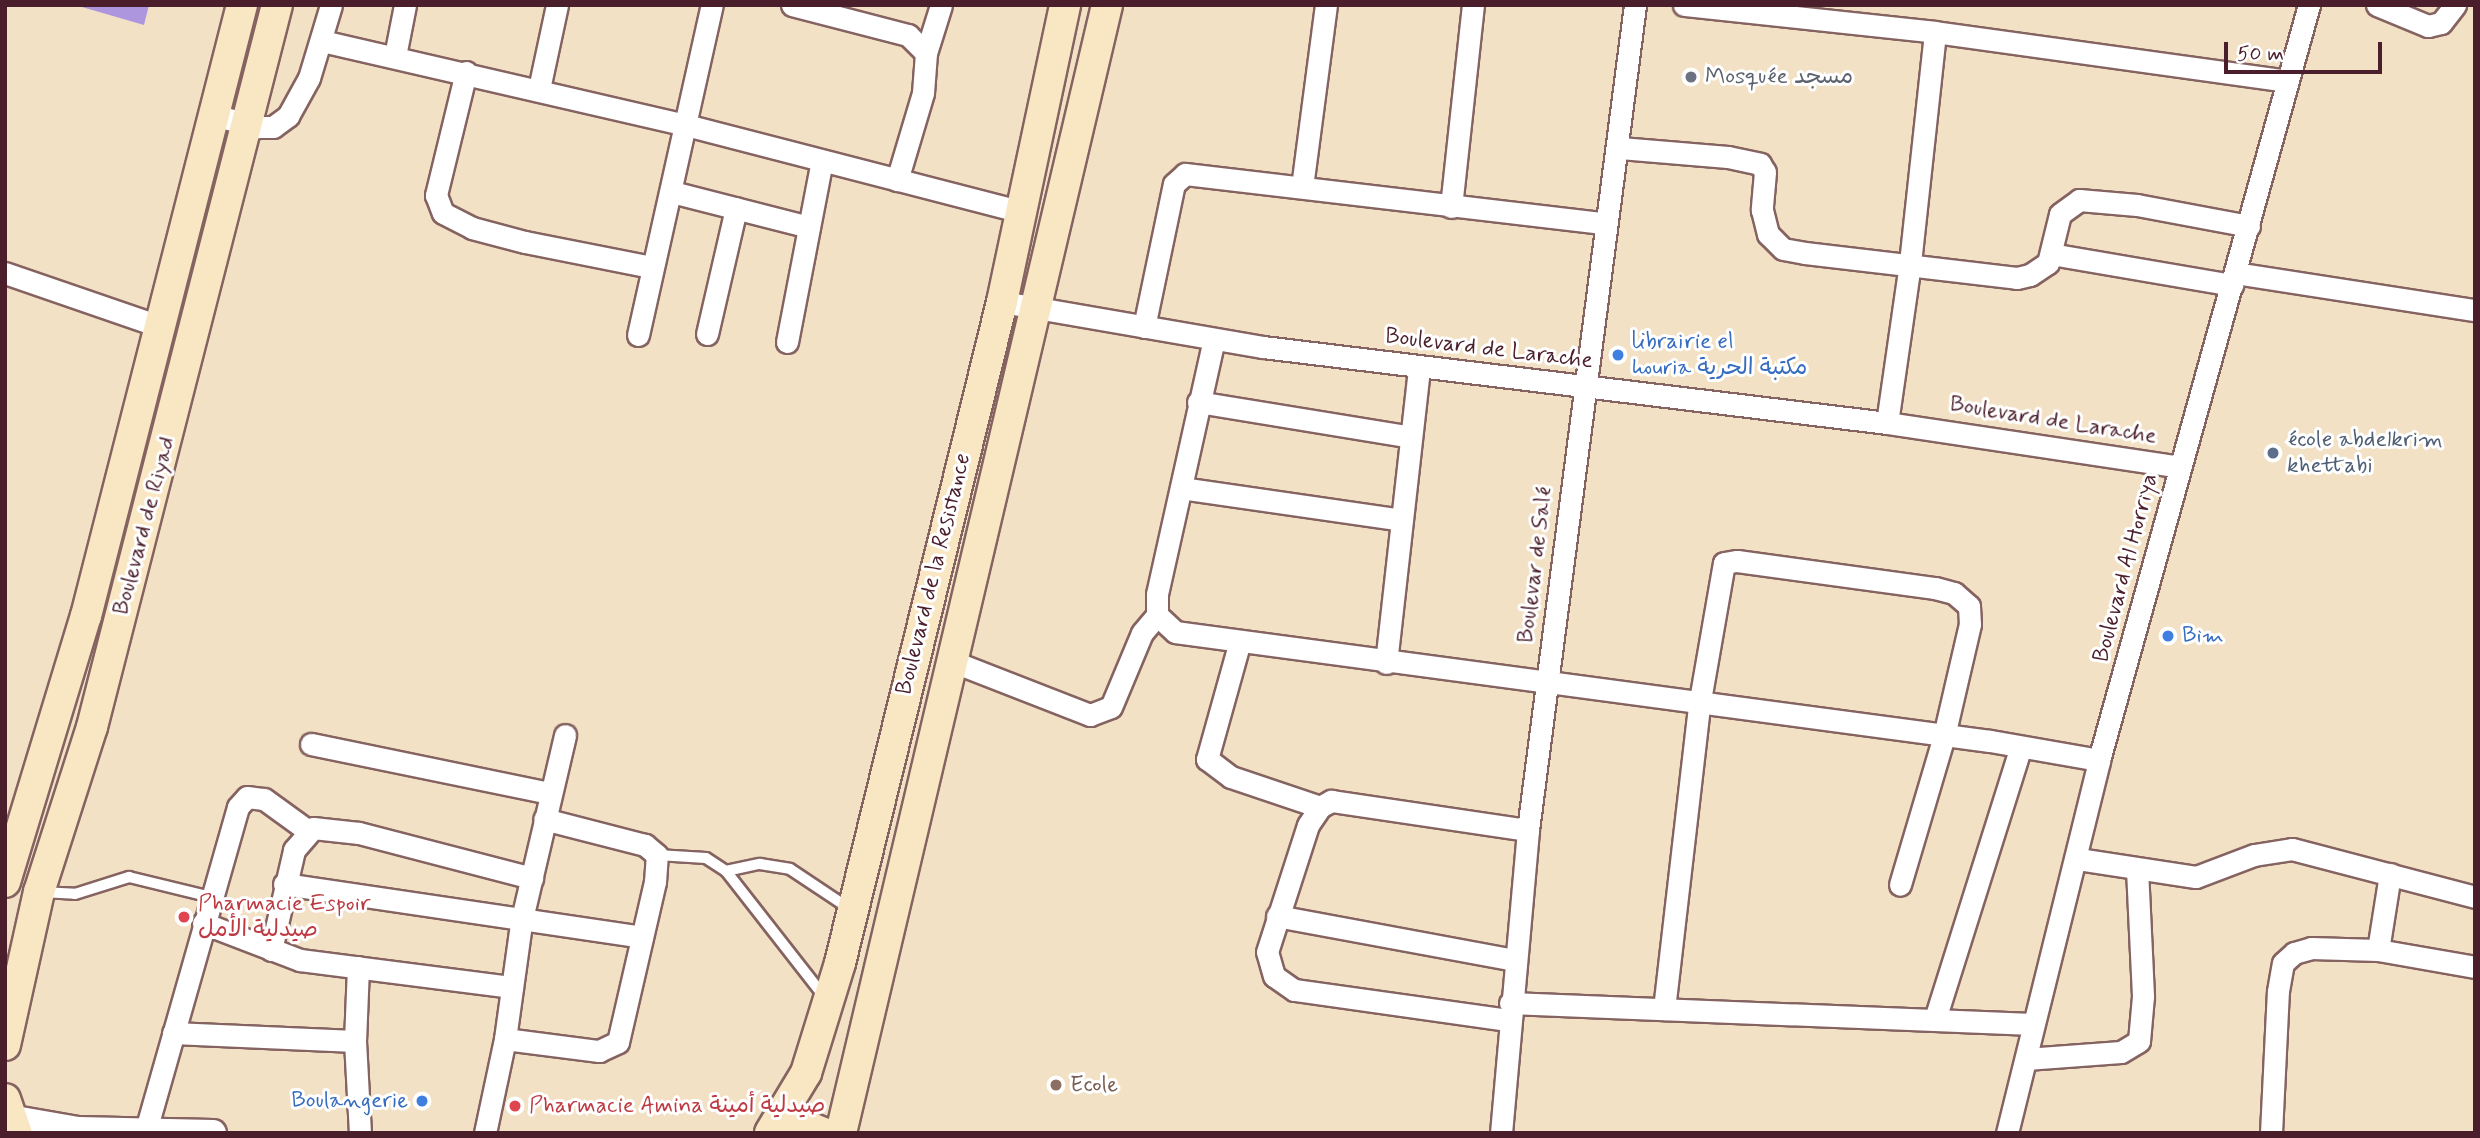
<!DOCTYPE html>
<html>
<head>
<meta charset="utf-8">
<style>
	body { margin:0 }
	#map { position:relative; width:2480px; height:1138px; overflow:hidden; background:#f2e1c4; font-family:Mynerve,"Playpen Sans Arabic",sans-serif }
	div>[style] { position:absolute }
	.building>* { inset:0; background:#ae96df }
	.roads { filter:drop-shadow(2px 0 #856361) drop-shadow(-2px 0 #856361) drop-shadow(0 2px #856361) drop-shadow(0 -2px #856361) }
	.service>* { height:10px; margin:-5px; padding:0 5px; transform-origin:5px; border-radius:5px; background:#fff }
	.minor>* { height:21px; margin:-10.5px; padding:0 10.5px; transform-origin:10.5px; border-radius:10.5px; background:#fff }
	.tertiary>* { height:26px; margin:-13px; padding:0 13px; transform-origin:13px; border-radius:13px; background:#fff }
	.secondary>* { height:30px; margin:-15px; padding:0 15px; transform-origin:15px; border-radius:15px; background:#f9e7c3 }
	.dots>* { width:19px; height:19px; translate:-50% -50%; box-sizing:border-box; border:4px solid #fff; border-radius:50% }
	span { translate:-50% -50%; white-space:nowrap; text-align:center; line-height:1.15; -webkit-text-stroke:6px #fff; paint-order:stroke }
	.worship-label { font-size:23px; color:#5b616d }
	.left { translate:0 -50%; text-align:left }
	.shop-label { font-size:23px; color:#366cbe }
	.right { translate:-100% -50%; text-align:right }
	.street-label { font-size:23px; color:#4a1f2b }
	.service-label { font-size:23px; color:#4e5e75 }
	.health-label { font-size:23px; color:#be3a42 }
	.education-label { font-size:23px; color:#785e54 }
	.frame { position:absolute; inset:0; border:7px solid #4a1f2b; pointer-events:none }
	.scale { position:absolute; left:2224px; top:42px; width:158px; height:32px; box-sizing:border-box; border:4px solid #4a1f2b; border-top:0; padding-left:9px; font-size:21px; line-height:24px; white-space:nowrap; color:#4a1f2b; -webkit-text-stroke:5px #fff; paint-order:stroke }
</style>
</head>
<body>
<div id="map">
	<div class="building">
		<div style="clip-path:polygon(75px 5px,149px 5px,144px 25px)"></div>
	</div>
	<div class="roads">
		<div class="service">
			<div style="left:657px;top:855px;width:49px;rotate:3.5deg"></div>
			<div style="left:706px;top:858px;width:24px;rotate:33deg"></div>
			<div style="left:726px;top:871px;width:162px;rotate:52deg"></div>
			<div style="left:726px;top:871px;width:35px;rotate:-12deg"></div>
			<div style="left:760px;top:864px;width:30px;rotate:9deg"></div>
			<div style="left:790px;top:869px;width:72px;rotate:33.7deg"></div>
			<div style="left:41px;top:892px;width:34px;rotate:3deg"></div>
			<div style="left:75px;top:894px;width:57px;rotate:-17.5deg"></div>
			<div style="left:129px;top:877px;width:84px;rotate:13.7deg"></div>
		</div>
		<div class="minor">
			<div style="left:792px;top:5px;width:120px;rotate:14.5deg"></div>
			<div style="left:908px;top:35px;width:25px;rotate:45deg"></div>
			<div style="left:926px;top:53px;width:40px;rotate:94.3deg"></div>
			<div style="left:923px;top:93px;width:91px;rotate:106.6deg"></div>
			<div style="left:1684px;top:5px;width:252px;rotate:6.1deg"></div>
			<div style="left:1935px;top:32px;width:355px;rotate:7.9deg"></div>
			<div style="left:2377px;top:5px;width:55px;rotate:22.4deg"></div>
			<div style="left:2428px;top:26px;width:13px;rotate:-13deg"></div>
			<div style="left:2441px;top:23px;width:23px;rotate:-52deg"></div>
			<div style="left:322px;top:41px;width:374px;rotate:13deg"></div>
			<div style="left:686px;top:125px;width:343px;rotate:14.5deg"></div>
			<div style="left:926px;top:53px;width:50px;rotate:-72.6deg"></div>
			<div style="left:395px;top:56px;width:52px;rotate:-78.9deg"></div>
			<div style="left:466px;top:72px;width:127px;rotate:103.7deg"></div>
			<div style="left:436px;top:195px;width:19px;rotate:69deg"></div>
			<div style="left:443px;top:213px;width:33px;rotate:27deg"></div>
			<div style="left:472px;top:228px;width:55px;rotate:14.8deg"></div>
			<div style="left:525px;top:242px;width:128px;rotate:11.2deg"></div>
			<div style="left:539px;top:89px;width:86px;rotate:-77.9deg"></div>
			<div style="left:214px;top:115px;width:46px;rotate:15.3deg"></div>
			<div style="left:258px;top:127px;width:15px"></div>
			<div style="left:273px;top:127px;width:19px;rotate:-36deg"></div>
			<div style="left:288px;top:116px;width:43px;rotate:-61.1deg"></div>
			<div style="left:309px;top:78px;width:76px;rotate:-73.2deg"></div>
			<div style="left:1620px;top:148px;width:108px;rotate:4.8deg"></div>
			<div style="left:1728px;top:157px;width:33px;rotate:12deg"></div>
			<div style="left:1760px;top:164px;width:9px;rotate:58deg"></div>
			<div style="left:1765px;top:172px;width:38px;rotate:95deg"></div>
			<div style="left:1762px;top:210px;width:25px;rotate:76deg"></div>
			<div style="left:1768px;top:234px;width:21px;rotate:45deg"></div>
			<div style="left:1783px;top:249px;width:22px;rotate:10deg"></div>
			<div style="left:1805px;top:253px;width:213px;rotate:6.7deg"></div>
			<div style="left:2017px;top:278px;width:13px;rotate:-13deg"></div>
			<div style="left:2030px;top:275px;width:22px;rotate:-34deg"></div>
			<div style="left:2048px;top:263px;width:50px;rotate:-76.2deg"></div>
			<div style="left:2060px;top:214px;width:24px;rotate:-36deg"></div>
			<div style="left:2079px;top:200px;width:58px;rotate:4.9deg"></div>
			<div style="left:2137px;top:205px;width:114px;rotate:10.6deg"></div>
			<div style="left:1302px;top:187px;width:184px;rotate:-82.5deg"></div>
			<div style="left:672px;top:192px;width:141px;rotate:14.3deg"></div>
			<div style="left:1451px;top:207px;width:203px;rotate:-83.8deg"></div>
			<div style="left:2051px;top:254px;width:184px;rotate:9.7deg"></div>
			<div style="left:5px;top:273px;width:163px;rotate:19deg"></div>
			<div style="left:2235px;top:273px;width:243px;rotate:8.8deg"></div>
			<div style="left:1002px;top:302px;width:265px;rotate:9.8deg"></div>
			<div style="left:1263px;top:347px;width:629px;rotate:6.94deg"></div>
			<div style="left:1887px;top:423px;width:296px;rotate:8.5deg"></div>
			<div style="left:1144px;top:327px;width:146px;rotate:-78.2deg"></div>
			<div style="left:1174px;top:184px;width:15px;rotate:-42deg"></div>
			<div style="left:1185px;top:174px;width:423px;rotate:6.7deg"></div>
			<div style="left:707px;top:334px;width:129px;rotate:-77deg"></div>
			<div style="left:638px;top:335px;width:338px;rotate:-77.4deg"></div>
			<div style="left:1214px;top:339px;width:261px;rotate:102.6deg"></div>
			<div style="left:1157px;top:594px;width:21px;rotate:90deg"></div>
			<div style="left:1157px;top:615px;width:25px;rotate:43deg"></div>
			<div style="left:1175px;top:632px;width:822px;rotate:7.62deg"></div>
			<div style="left:1990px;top:741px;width:111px;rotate:9.9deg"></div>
			<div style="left:787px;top:342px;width:184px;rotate:-79.1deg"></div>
			<div style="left:1198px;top:402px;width:216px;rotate:9.3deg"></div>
			<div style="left:1887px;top:423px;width:162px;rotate:-81.8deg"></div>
			<div style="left:1910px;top:263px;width:232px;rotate:-83.8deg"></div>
			<div style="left:1181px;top:488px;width:223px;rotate:8.2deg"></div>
			<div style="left:1240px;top:641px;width:123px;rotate:105.6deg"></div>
			<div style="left:1207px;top:759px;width:30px;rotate:37deg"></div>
			<div style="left:1231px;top:777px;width:94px;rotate:18.6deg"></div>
			<div style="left:954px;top:662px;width:146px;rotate:21.3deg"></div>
			<div style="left:1090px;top:715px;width:22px;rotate:-21deg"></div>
			<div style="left:1111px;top:707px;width:80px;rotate:-67.3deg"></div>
			<div style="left:1142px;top:633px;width:23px;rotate:-50deg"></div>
			<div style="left:1386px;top:663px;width:297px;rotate:-83.6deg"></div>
			<div style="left:311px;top:744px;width:244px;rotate:11.6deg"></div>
			<div style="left:2078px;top:859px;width:119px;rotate:8.7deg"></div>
			<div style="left:2196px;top:877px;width:62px;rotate:-20.8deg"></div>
			<div style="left:2254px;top:855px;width:38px;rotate:-9deg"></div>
			<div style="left:2292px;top:849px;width:189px;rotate:14.7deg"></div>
			<div style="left:284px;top:884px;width:362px;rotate:8.4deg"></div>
			<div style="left:1277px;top:916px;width:242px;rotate:10.5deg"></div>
			<div style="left:203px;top:923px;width:104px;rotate:20.9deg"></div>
			<div style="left:300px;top:960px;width:214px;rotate:7.3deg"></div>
			<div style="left:271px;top:950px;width:103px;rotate:-77deg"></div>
			<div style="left:294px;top:850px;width:29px;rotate:-49deg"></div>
			<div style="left:313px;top:828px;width:46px;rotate:6.2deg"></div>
			<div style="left:359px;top:833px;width:179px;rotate:14.6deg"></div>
			<div style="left:2378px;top:950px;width:77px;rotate:-81deg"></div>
			<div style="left:358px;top:967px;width:74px;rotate:92.3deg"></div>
			<div style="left:355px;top:1041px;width:92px;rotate:86.9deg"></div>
			<div style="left:1510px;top:1003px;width:523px;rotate:2.3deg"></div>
			<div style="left:1664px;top:1009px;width:305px;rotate:-83.4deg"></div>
			<div style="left:1699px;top:706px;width:145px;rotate:-80.1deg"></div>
			<div style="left:1724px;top:563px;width:13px;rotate:-9deg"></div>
			<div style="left:1737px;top:561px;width:200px;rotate:7.8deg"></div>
			<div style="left:1935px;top:588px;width:20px;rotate:15deg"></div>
			<div style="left:1954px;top:593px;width:20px;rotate:41deg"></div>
			<div style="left:1969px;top:606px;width:18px;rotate:87deg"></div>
			<div style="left:1970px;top:624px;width:115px;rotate:103.1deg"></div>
			<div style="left:1944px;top:736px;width:155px;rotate:106.5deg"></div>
			<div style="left:1935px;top:1019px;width:285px;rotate:-72.5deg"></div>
			<div style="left:1508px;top:1020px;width:216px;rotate:-172deg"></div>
			<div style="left:1294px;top:990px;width:24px;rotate:-145deg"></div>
			<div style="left:1274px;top:976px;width:25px;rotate:-106deg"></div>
			<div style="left:1267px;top:952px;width:133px;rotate:-72.1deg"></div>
			<div style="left:1308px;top:825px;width:22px;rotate:-56deg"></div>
			<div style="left:1320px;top:807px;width:13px;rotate:-29deg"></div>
			<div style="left:1331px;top:801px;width:199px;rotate:8.4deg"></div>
			<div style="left:173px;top:1033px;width:182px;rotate:2.5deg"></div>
			<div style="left:505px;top:1039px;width:95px;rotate:7.3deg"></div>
			<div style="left:599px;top:1051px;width:21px;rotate:-25deg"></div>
			<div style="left:618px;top:1042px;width:164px;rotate:-77deg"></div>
			<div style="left:655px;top:882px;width:27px;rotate:-86deg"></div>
			<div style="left:657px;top:855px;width:16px;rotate:-140deg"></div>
			<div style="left:645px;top:845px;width:104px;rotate:-165.6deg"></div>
			<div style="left:2026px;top:1059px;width:95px;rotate:-4.2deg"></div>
			<div style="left:2121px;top:1052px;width:21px;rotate:-31deg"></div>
			<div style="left:2139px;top:1041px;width:45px;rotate:-84.9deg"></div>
			<div style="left:2143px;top:996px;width:125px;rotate:-92.7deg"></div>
			<div style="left:146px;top:1130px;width:336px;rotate:-74.1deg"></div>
			<div style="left:238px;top:807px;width:13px;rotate:-48deg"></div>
			<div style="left:247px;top:797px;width:17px;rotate:7deg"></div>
			<div style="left:264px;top:799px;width:53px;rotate:35.8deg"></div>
			<div style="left:485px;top:1133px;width:96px;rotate:-78deg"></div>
			<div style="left:505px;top:1039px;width:117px;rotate:-82.1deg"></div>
			<div style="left:521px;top:923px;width:193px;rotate:-76.8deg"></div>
			<div style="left:1501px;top:1133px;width:304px;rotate:-84.9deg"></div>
			<div style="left:1528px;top:830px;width:832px;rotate:-82.61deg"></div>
			<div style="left:2007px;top:1133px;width:384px;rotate:-76.1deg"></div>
			<div style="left:2099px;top:760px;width:784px;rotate:-74.46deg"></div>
			<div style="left:2271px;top:1133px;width:142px;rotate:-87.2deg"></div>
			<div style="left:2278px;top:991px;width:28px;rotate:-80deg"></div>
			<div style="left:2283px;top:963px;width:15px;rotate:-42deg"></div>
			<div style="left:2294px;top:953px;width:18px;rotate:-16deg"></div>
			<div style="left:2311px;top:948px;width:67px;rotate:1.7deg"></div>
			<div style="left:2378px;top:950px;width:98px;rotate:9.9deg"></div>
		</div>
		<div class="tertiary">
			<div style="left:15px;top:1119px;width:64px;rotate:9.9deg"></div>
			<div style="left:78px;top:1130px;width:135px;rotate:1.3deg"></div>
		</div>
		<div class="secondary">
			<div style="left:5px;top:882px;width:278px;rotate:-73.1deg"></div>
			<div style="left:86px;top:616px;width:631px;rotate:-75.68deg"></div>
			<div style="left:5px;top:1045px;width:157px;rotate:-77.5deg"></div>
			<div style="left:39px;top:892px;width:173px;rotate:-72.2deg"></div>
			<div style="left:92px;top:727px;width:745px;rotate:-75.63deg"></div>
			<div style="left:5px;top:1099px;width:36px;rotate:71deg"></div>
			<div style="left:771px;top:1131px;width:68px;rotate:-58.9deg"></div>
			<div style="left:806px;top:1073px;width:115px;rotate:-72.8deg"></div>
			<div style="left:840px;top:963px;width:681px;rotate:-76.23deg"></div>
			<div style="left:1002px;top:302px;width:304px;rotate:-78deg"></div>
			<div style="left:770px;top:1133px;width:32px;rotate:-16deg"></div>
			<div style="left:801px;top:1124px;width:24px;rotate:22deg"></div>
			<div style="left:841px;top:1133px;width:1159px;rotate:-76.73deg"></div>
		</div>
	</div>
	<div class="dots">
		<div style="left:1691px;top:77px;background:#6b7280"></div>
		<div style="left:1618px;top:355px;background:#3f7fe0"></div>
		<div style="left:2273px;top:453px;background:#5c6f8a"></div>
		<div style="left:2168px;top:636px;background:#3f7fe0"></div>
		<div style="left:184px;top:917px;background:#e0444e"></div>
		<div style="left:1056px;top:1085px;background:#8d6e63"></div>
		<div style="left:422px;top:1101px;background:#3f7fe0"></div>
		<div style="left:515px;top:1106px;background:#e0444e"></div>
	</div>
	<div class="worship-label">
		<span class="left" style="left:1705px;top:77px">Mosquée مسجد</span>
	</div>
	<div class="shop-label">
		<span class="left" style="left:1632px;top:355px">librairie el<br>houria مكتبة الحرية</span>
		<span class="left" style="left:2182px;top:636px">Bim</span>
		<span class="right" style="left:408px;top:1101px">Boulangerie</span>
	</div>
	<div class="street-label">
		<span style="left:1489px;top:349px;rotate:7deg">Boulevard de Larache</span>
		<span style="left:2053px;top:421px;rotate:9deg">Boulevard de Larache</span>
		<span style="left:145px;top:526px;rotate:-75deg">Boulevard de Riyad</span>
		<span style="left:1536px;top:565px;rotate:-83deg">Boulevar de Salé</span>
		<span style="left:2126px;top:568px;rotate:-75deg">Boulevard Al Horriya</span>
		<span style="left:934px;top:574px;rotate:-76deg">Boulevard de la Resistance</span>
	</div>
	<div class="service-label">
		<span class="left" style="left:2287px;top:453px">école abdelkrim<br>khettabi</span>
	</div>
	<div class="health-label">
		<span class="left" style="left:198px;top:917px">Pharmacie Espoir<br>صيدلية الأمل</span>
		<span class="left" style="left:529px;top:1106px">Pharmacie Amina صيدلية أمينة</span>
	</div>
	<div class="education-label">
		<span class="left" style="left:1070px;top:1085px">Ecole</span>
	</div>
	<div class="frame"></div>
	<div class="scale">50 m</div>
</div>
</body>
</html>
